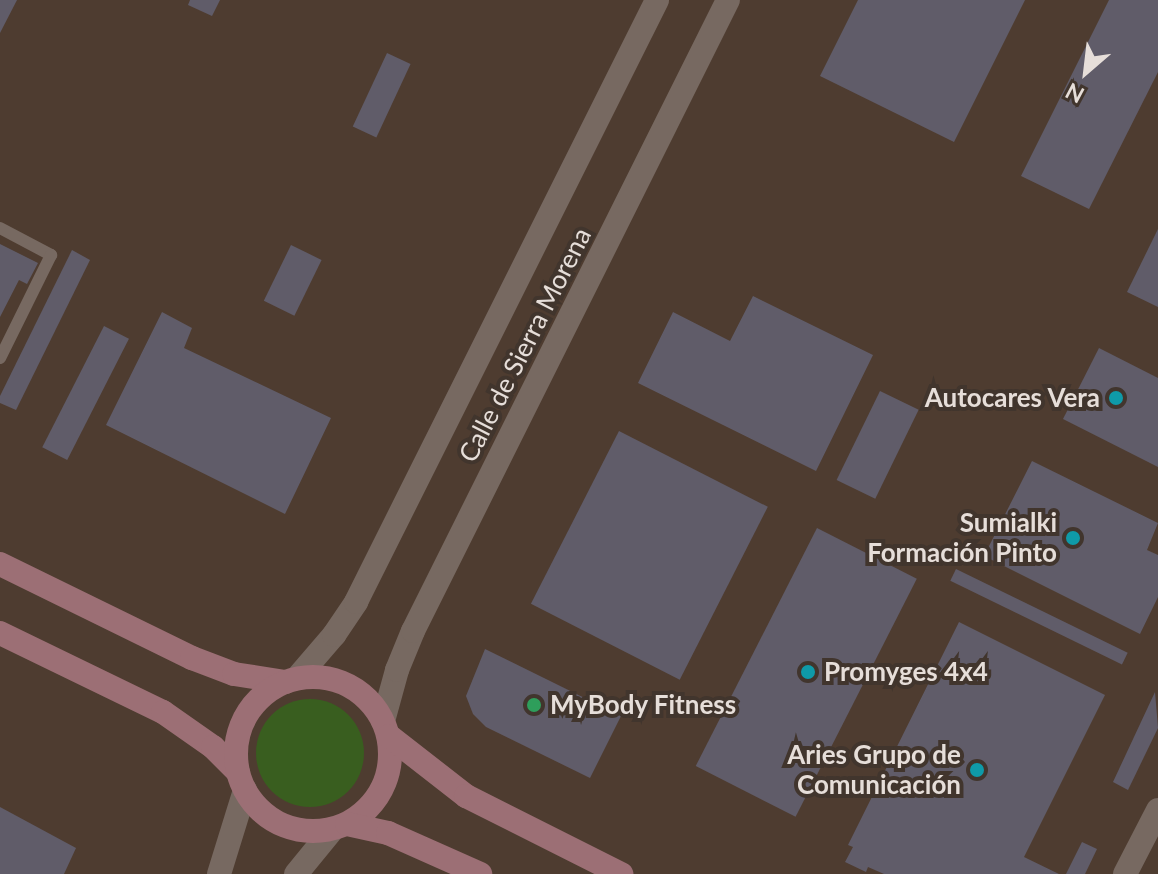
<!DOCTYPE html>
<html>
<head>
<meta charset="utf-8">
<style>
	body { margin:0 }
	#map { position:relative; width:1158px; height:874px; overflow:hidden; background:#41352d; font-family:Lato,sans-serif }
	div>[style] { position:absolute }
	.built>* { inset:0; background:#4e3c30; transform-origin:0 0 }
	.green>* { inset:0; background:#395e1f }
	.round { border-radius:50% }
	.building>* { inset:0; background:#605c69; transform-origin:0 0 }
	.lane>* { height:12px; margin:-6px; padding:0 6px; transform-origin:6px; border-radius:6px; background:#776961 }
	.street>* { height:24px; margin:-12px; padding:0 12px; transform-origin:12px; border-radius:12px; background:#776961 }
	.secondary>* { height:24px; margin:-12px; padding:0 12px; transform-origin:12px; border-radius:12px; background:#9c6f75 }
	.secondary>.ring { margin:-12px; padding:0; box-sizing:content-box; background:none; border:24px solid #9c6f75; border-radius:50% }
	.dots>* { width:22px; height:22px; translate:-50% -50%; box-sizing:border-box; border:4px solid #41352d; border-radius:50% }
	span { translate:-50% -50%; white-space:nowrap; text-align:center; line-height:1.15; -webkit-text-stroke:8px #41352d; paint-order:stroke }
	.street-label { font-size:26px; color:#e6ded9 }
	.poi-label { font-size:26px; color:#e6ded9; font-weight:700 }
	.right { translate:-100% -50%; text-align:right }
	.left { translate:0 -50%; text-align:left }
	.north { position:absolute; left:1046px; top:32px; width:80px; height:80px; -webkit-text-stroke:6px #41352d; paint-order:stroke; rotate:208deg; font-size:22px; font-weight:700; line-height:32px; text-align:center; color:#e6ded9 }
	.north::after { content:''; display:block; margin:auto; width:28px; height:36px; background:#e6ded9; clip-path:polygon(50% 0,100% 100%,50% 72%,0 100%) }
</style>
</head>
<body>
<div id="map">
	<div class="built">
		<div style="left:0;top:0;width:1158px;height:874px"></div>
	</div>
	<div class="green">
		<div class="round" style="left:256px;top:699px;width:108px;height:108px"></div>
	</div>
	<div class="building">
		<div style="clip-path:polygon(0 0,17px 0,0 33px)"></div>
		<div style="clip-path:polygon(190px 0,220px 0,212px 16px,188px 5px)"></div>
		<div style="clip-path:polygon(858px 0,1025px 0,954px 142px,820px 76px)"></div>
		<div style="clip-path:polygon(1109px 0,1158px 0,1158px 72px,1089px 209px,1021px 176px)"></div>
		<div style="left:387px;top:53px;width:26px;height:81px;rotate:25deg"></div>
		<div style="clip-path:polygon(1158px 229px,1158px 307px,1127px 292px)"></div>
		<div style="clip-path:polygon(0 244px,38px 263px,27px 284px,19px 280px,0 317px)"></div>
		<div style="left:291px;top:245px;width:34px;height:62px;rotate:26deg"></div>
		<div style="clip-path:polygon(72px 250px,90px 260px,16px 410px,0 403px,0 396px)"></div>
		<div style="clip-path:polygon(753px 296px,873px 355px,816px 471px,638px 383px,673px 312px,730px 341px)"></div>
		<div style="clip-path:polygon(162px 312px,192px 328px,184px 348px,331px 418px,285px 514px,106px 425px)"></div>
		<div style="left:104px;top:326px;width:28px;height:136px;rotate:27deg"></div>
		<div style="clip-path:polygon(1099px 348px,1158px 378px,1158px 467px,1063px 419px)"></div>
		<div style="left:880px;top:391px;width:43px;height:99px;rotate:26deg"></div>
		<div style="left:619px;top:431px;width:167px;height:194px;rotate:27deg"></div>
		<div style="clip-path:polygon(1032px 461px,1158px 523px,1147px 550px,1158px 555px,1158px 597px,1140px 634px,984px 556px)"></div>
		<div style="left:817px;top:528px;width:112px;height:267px;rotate:27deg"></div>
		<div style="left:956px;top:569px;width:191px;height:13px;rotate:26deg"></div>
		<div style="clip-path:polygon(959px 622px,1105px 695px,1024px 857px,1059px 874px,884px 874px,868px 867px,866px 872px,845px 862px,853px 847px,848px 845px)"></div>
		<div style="clip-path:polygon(485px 649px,621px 716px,590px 778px,486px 727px,473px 714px,466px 696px)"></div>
		<div style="clip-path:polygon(1155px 692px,1158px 728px,1128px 790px,1113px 782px)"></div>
		<div style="clip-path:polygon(0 807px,76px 848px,64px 874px,0 874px)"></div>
		<div style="clip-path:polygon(1082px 842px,1097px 849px,1085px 874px,1066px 874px)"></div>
	</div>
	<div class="lane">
		<div style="left:0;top:228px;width:58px;rotate:27.9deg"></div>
		<div style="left:51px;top:255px;width:115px;rotate:116.3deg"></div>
	</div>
	<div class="street">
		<div style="left:297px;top:678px;width:57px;rotate:-49.3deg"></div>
		<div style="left:334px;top:635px;width:40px;rotate:-56deg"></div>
		<div style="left:356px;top:602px;width:673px;rotate:-63.43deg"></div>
		<div style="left:383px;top:721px;width:53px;rotate:-74.6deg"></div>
		<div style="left:397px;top:670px;width:42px;rotate:-67.7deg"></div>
		<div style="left:413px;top:631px;width:705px;rotate:-63.47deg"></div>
		<div style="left:219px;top:874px;width:88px;rotate:-72.8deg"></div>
		<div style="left:296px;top:874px;width:57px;rotate:-50.7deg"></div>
		<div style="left:1125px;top:874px;width:72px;rotate:-62.7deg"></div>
	</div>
	<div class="secondary">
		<div style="left:0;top:564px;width:214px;rotate:26.1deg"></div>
		<div style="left:192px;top:658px;width:45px;rotate:20.9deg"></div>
		<div style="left:234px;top:674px;width:52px;rotate:8.9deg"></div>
		<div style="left:0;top:633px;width:181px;rotate:25.9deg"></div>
		<div style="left:163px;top:712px;width:61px;rotate:35deg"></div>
		<div style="left:213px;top:747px;width:35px;rotate:45deg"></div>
		<div class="ring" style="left:236px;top:677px;width:130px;height:130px"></div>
		<div style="left:389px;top:736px;width:98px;rotate:37.9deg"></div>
		<div style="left:466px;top:796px;width:174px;rotate:26.7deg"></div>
		<div style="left:347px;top:824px;width:42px;rotate:12.4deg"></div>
		<div style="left:388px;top:833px;width:101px;rotate:24deg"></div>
	</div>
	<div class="dots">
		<div style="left:1116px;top:398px;background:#0f9aa8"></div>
		<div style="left:1073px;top:538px;background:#0f9aa8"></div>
		<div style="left:808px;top:672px;background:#0f9aa8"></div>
		<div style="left:534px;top:705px;background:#2e9e5b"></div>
		<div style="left:977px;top:770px;background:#0f9aa8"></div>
	</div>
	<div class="street-label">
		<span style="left:525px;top:345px;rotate:-63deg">Calle de Sierra Morena</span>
	</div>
	<div class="poi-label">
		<span class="right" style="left:1100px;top:398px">Autocares Vera</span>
		<span class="right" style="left:1057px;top:538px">Sumialki<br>Formación Pinto</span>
		<span class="left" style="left:824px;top:672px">Promyges 4x4</span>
		<span class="left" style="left:550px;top:705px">MyBody Fitness</span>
		<span class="right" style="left:961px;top:770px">Aries Grupo de<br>Comunicación</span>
	</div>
	<div class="north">N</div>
</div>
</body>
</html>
